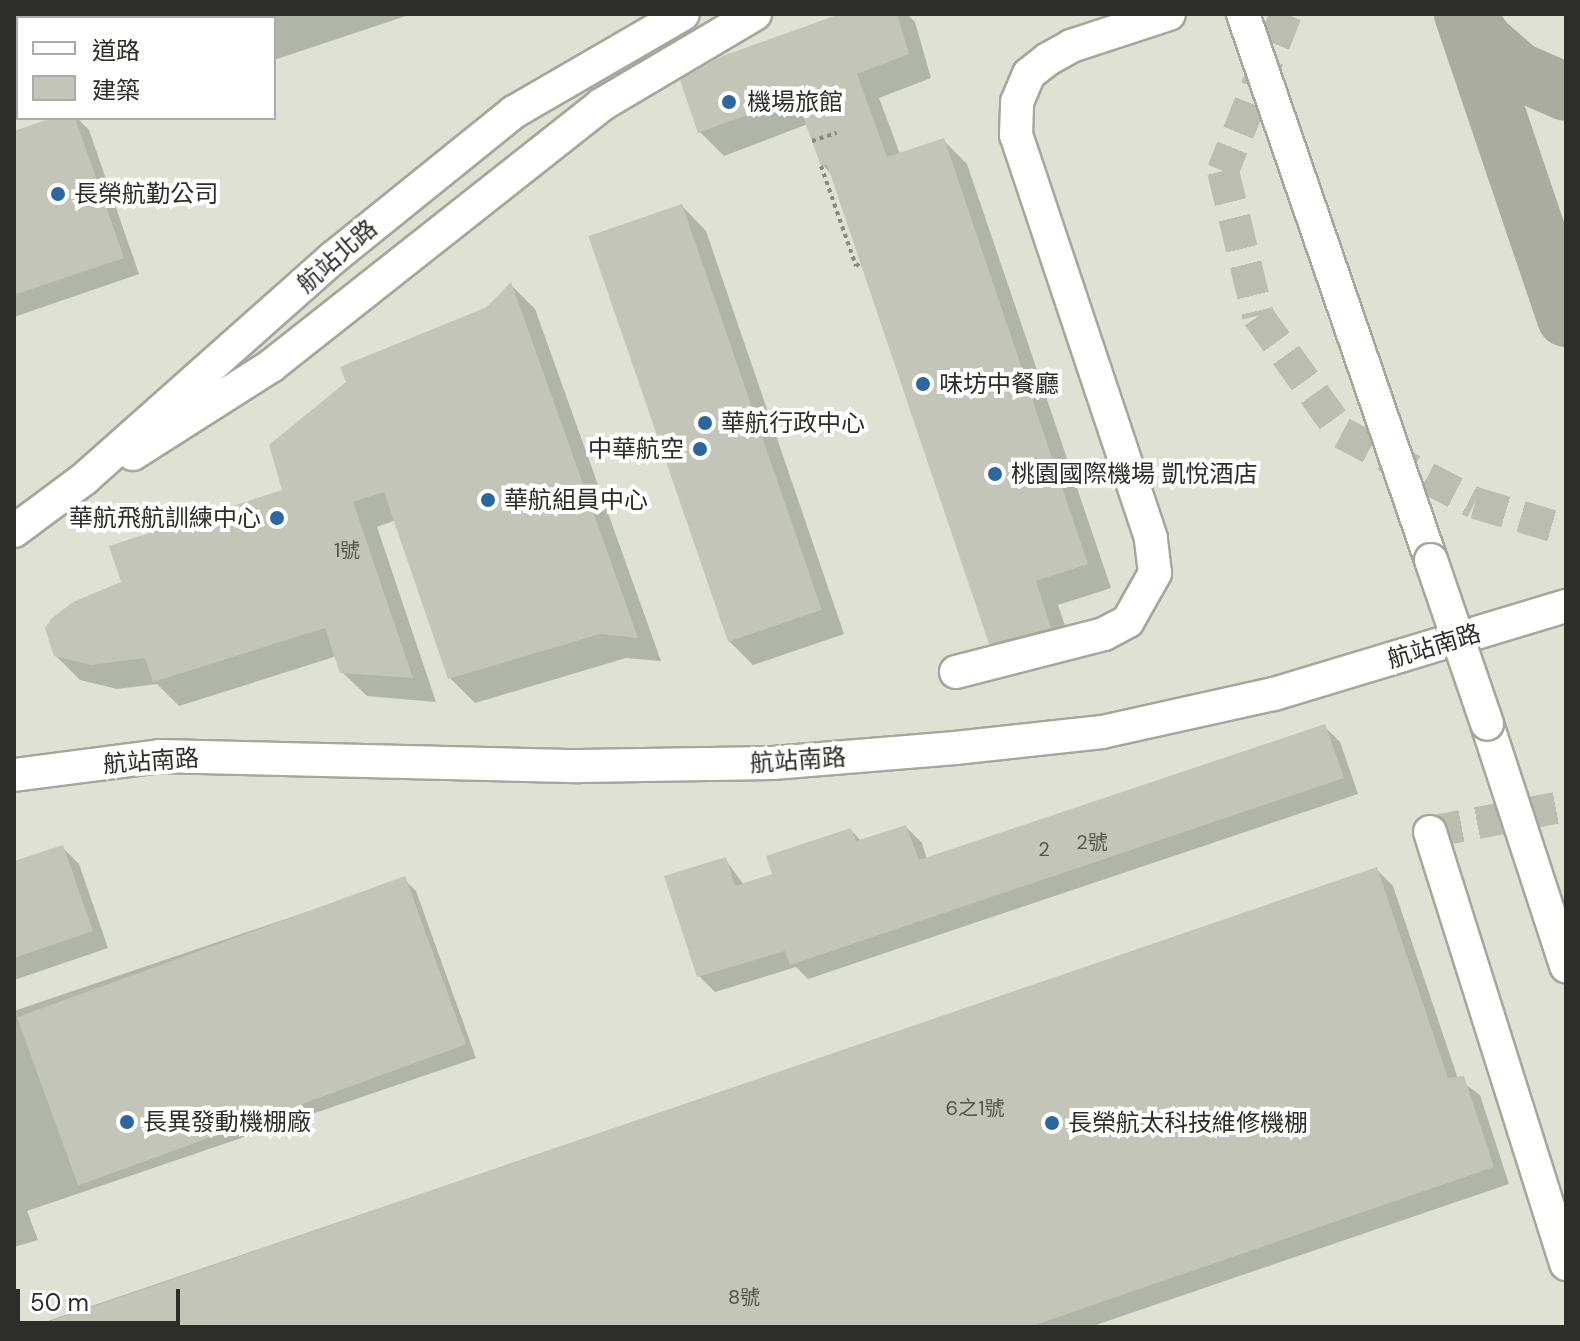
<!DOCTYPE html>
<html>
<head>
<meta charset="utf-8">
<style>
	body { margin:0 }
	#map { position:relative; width:1580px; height:1341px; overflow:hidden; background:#dee1d3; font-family:"DM Sans","Noto Sans TC",sans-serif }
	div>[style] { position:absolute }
	.shadow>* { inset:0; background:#0003 }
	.taxiway>* { height:58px; margin:-29px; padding:0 29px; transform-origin:29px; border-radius:29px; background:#aaaca0 }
	.building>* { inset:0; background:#c3c5b8; transform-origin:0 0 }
	.minor-tunnel>* { height:32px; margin-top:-16px; transform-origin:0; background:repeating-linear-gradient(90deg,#bbbdb1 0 32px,transparent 0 48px) }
	.path>* { height:4px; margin-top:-2px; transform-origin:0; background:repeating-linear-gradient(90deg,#888a81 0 4px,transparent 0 8px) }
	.roads { filter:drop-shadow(2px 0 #a4a79a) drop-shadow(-2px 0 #a4a79a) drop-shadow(0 2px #a4a79a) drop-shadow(0 -2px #a4a79a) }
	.minor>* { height:32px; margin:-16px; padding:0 16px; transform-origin:16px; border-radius:16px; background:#fff }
	.bridges { filter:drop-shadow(2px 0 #a4a79a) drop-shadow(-2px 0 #a4a79a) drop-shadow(0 2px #a4a79a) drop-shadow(0 -2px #a4a79a) }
	.minor-bridge>* { height:32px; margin:-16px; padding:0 16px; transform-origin:16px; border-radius:16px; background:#fff }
	.dots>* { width:22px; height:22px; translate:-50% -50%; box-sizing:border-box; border:4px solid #fff; border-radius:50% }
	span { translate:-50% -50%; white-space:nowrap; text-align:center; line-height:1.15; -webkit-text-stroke:8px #fff; paint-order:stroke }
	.number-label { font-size:20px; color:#52544d }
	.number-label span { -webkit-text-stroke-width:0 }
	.poi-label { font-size:24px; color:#2d2e29 }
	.left { translate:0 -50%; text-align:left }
	.right { translate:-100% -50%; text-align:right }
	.street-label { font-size:24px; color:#2d2e29 }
	.frame { position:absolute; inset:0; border:16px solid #2d2e29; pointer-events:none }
	.legend { position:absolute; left:16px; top:16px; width:260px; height:104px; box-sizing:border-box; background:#fff; border:2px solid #ababa9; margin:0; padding:10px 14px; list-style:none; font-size:24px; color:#2d2e29 }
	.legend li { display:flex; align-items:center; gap:16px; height:40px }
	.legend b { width:40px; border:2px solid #ababa9 }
	.scale { position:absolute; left:16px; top:1289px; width:164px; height:36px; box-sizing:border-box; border:4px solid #2d2e29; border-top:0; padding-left:10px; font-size:24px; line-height:28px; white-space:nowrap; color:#2d2e29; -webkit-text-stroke:6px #fff; paint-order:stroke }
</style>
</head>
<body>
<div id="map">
	<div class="shadow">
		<div style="clip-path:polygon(82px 14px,412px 14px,274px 60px,274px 18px)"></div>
		<div style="clip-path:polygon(846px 14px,907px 14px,915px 22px,931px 78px,879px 98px,900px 154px,943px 140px,967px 164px,1111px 588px,1058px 605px,1074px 652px,1015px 667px,991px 643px,832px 175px,823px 165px,808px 124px,724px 156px,700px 132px)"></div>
		<div style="clip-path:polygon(58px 118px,77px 118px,89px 130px,139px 274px,14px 317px,14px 133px)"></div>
		<div style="clip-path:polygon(682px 206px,706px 231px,844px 634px,753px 665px,728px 640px)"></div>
		<div style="clip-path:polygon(511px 285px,535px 309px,661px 661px,626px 658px,475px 703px,450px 678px,396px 520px,377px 527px,436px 702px,367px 696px,342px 672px,337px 656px,179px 706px,157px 684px,117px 689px,80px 680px,55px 655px,123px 583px,284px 491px)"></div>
		<div style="clip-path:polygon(1324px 726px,1340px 742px,1358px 794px,808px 979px,796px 967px,715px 992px,699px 976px,725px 859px,744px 885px,775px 875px,851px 830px,862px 842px,906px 827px,922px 843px,927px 860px)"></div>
		<div style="clip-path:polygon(62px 847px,79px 864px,108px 948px,14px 980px,14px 864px)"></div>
		<div style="clip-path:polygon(1376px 869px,1393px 886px,1458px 1079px,1480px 1095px,1509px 1184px,1090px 1327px,30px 1327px)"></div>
		<div style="clip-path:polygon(404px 879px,416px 891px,476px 1058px,27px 1211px,38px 1240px,14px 1247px,14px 1011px)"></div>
	</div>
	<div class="taxiway">
		<div style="left:1463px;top:14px;width:321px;rotate:71.3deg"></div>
		<div style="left:1469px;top:20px;width:29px;rotate:54deg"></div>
		<div style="left:1486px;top:43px;width:43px;rotate:41.2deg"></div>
		<div style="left:1518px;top:71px;width:52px;rotate:23.6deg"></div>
	</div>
	<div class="building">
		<div style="clip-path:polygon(840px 14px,897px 14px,909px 54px,857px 74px,887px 157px,944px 138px,1088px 564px,1036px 581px,1051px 628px,989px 644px,827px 164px,821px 166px,796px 97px,698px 133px,680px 80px,720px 57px)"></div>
		<div style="clip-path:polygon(52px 118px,75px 118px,124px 258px,14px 295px,14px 131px)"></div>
		<div style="left:682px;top:204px;width:429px;height:99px;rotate:71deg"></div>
		<div style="clip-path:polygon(511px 282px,638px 638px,600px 634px,448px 679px,384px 492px,353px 502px,413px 678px,340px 673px,325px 628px,153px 682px,145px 658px,91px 665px,54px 656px,45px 628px,52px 618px,73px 602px,121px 582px,109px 546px,282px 490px,269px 445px,346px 382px,340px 367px,487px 307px)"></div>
		<div style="clip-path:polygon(1325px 724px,1344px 778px,790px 965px,785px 951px,697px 977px,664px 876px,726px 857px,735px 886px,772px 874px,766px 856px,851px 828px,856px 841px,906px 825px,919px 860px)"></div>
		<div style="clip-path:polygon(63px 845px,93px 931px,14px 958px,14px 861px)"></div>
		<div style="clip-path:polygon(1377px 867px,1448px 1078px,1464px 1076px,1494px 1167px,1029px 1327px,33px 1327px)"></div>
		<div style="left:405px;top:876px;width:179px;height:413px;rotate:70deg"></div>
	</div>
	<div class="minor-tunnel">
		<div style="left:1286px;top:14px;width:169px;rotate:111.9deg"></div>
		<div style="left:1223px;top:171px;width:149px;rotate:76.4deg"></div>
		<div style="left:1258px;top:316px;width:144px;rotate:54.3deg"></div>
		<div style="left:1342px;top:433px;width:150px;rotate:27.8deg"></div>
		<div style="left:1475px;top:503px;width:95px;rotate:16.5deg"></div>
		<div style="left:1430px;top:832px;width:138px;rotate:-10.8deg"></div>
	</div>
	<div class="path">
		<div style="left:812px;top:141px;width:26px;rotate:-18deg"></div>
		<div style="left:821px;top:166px;width:106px;rotate:70.7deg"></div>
		<div style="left:856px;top:266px;width:5px;rotate:-37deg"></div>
	</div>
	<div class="roads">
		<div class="minor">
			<div style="left:1243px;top:14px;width:577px;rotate:71deg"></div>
			<div style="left:133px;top:454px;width:164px;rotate:-32.5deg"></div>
			<div style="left:271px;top:366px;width:421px;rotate:-38.3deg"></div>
			<div style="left:601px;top:105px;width:179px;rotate:-30.6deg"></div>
			<div style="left:14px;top:531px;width:87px;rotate:-36.6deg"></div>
			<div style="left:84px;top:479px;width:333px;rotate:-41.6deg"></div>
			<div style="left:333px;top:258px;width:233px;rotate:-38.9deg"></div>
			<div style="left:514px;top:112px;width:195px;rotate:-30.1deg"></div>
			<div style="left:956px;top:672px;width:153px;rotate:-14.4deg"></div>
			<div style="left:1104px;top:634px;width:27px;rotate:-28deg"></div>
			<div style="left:1128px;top:621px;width:55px;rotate:-60.6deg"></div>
			<div style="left:1155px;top:573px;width:35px;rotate:-97deg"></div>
			<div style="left:1151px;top:538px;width:425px;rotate:-108.5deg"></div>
			<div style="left:1016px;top:135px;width:33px;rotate:-88deg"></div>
			<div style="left:1017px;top:102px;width:30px;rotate:-67deg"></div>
			<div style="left:1029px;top:74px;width:24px;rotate:-38deg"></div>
			<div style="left:1048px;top:59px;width:26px;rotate:-29deg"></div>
			<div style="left:1071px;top:46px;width:103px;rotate:-18.1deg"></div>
			<div style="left:1487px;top:724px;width:255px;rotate:71.9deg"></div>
			<div style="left:14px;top:775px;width:147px;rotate:-7.4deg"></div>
			<div style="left:160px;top:756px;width:419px;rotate:1.4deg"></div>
			<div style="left:579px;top:766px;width:194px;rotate:-0.9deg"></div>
			<div style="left:773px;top:763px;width:183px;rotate:-4.7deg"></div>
			<div style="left:955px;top:748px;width:148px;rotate:-6.2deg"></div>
			<div style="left:1102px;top:732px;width:176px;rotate:-12.5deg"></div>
			<div style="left:1274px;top:694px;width:305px;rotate:-16.8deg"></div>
			<div style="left:1430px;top:832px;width:453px;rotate:72.5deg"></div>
		</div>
	</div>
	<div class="bridges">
		<div class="minor-bridge">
			<div style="left:1431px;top:560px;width:173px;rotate:71.1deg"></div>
		</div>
	</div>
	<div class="dots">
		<div style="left:729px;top:102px;background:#2c679f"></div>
		<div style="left:58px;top:194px;background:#2c679f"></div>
		<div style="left:923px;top:384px;background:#2c679f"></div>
		<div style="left:705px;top:423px;background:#2c679f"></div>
		<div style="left:700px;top:449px;background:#2c679f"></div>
		<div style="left:995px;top:474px;background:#2c679f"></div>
		<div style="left:488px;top:500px;background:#2c679f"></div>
		<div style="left:277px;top:518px;background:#2c679f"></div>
		<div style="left:127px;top:1122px;background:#2c679f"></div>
		<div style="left:1052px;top:1123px;background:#2c679f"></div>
	</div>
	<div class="number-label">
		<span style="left:347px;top:550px">1號</span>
		<span style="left:1092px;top:842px">2號</span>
		<span style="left:1044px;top:849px">2</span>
		<span style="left:975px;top:1108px">6之1號</span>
		<span style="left:744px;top:1297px">8號</span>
	</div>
	<div class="poi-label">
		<span class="left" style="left:747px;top:102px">機場旅館</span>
		<span class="left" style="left:74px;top:194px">長榮航勤公司</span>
		<span class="left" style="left:939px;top:384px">味坊中餐廳</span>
		<span class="left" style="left:721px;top:423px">華航行政中心</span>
		<span class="right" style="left:684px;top:449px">中華航空</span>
		<span class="left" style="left:1011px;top:474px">桃園國際機場 凱悅酒店</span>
		<span class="left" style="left:504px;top:500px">華航組員中心</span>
		<span class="right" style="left:261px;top:518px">華航飛航訓練中心</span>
		<span class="left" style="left:143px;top:1122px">長異發動機棚廠</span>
		<span class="left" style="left:1068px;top:1123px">長榮航太科技維修機棚</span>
	</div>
	<div class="street-label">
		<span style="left:337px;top:256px;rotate:-41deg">航站北路</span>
		<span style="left:1434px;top:646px;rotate:-17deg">航站南路</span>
		<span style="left:798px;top:760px;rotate:-4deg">航站南路</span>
		<span style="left:151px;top:761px;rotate:-4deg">航站南路</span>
	</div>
	<div class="frame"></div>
	<ul class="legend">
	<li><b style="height:10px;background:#fff"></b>道路</li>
	<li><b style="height:22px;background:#c3c5b8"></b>建築</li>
	</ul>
	<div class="scale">50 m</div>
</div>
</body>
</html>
